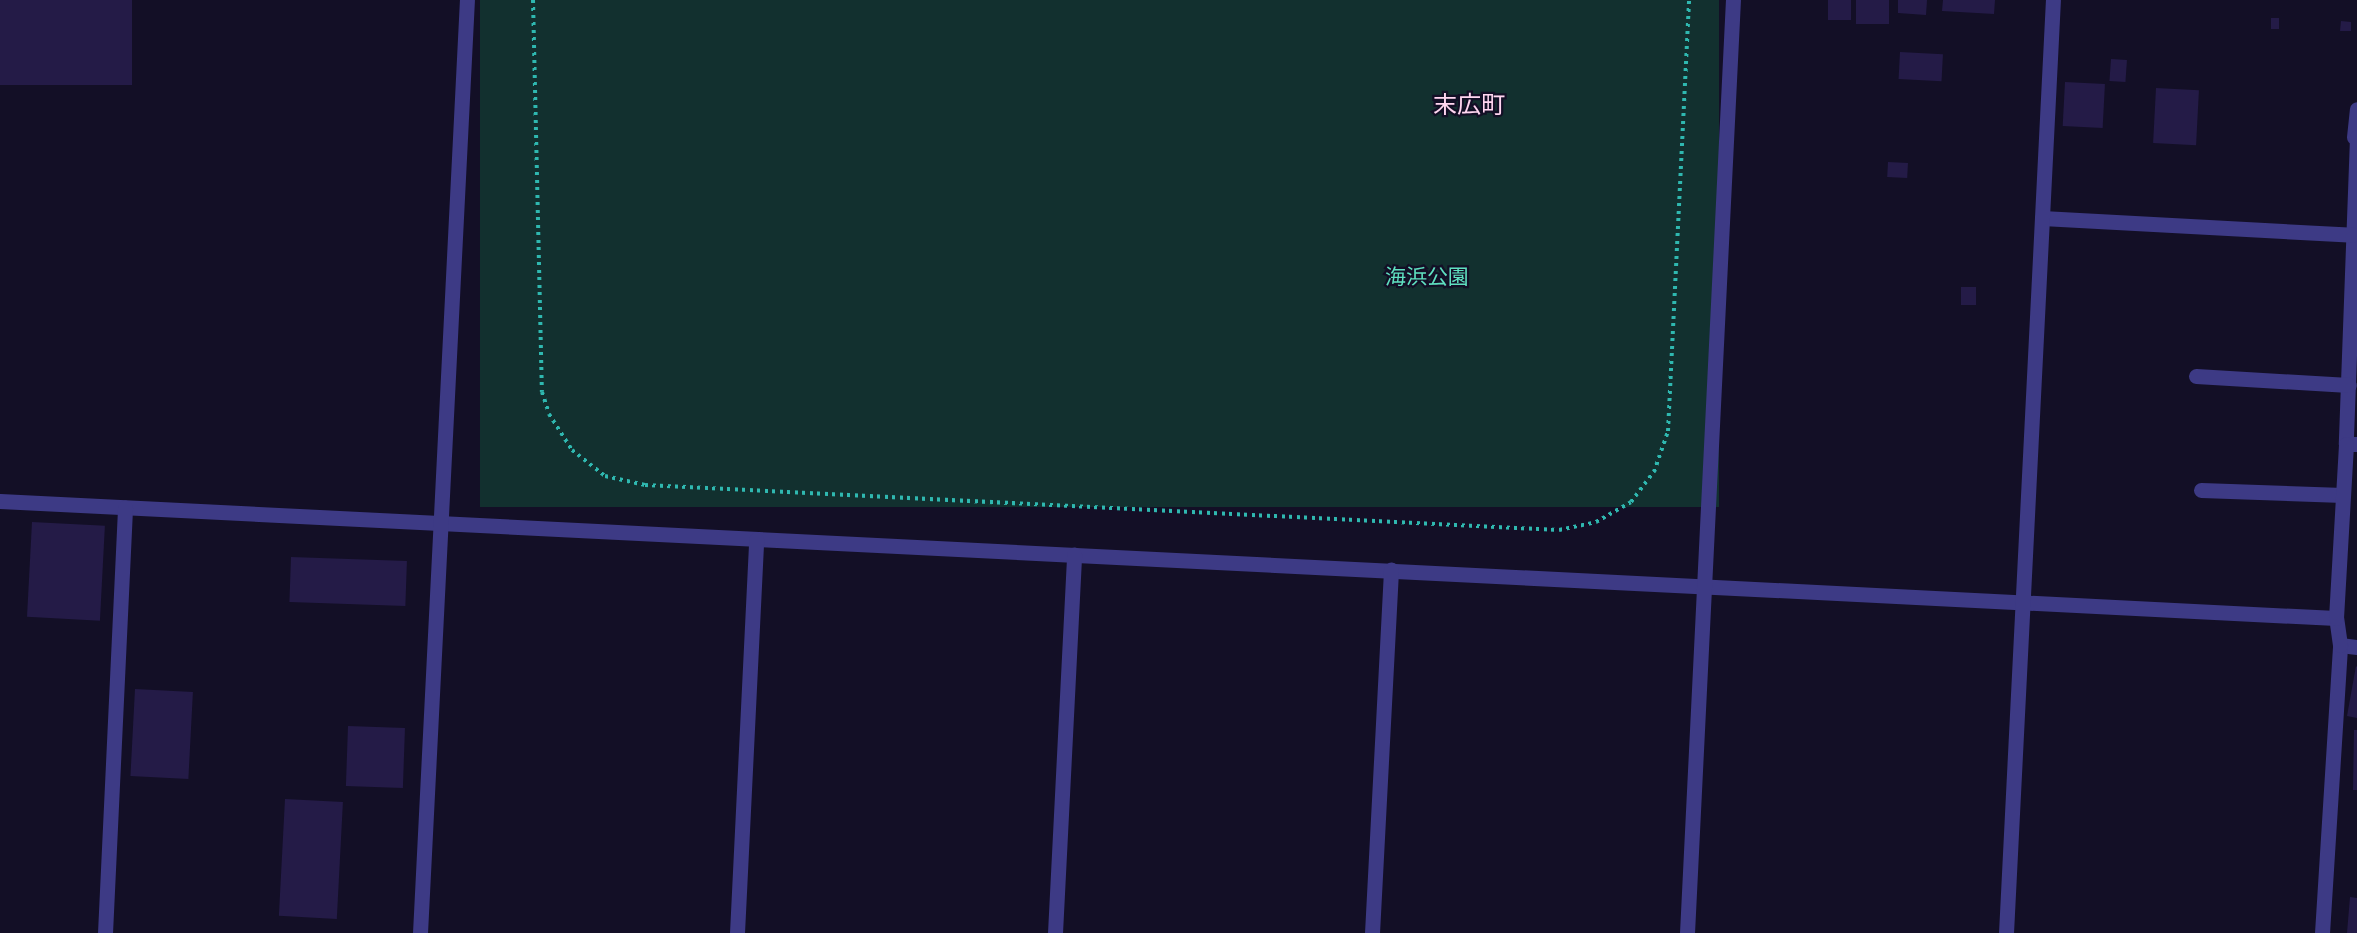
<!DOCTYPE html>
<html>
<head>
<meta charset="utf-8">
<style>
	body { margin:0 }
	#map { position:relative; width:2357px; height:933px; overflow:hidden; background:#130f26; font-family:Roboto,"Noto Sans JP",sans-serif }
	div>[style] { position:absolute }
	.green>* { inset:0; background:#12302f; transform-origin:0 0 }
	.building>* { inset:0; background:#241b47; transform-origin:0 0 }
	.path>* { height:4px; margin-top:-2px; transform-origin:0; background:repeating-linear-gradient(90deg,#2fb8b0 0 3px,transparent 0 7.5px) }
	.street>* { height:15px; margin:-7.5px; padding:0 7.5px; transform-origin:7.5px; border-radius:7.5px; background:#3d3a85 }
	span { translate:-50% -50%; white-space:nowrap; text-align:center; line-height:1.15; -webkit-text-stroke:4.5px #130f26; paint-order:stroke }
	.park-label { font-size:21px; color:#5fe0c0 }
	.quarter-label { font-size:24px; color:#ffd6f0 }
</style>
</head>
<body>
<div id="map">
	<div class="green">
		<div style="left:480px;top:0;width:1239px;height:507px"></div>
	</div>
	<div class="building">
		<div style="left:0;top:0;width:132px;height:85px"></div>
		<div style="left:1828px;top:0;width:23px;height:20px"></div>
		<div style="left:1856px;top:0;width:33px;height:24px"></div>
		<div style="clip-path:polygon(1898px 0,1927px 0,1926px 15px,1898px 13px)"></div>
		<div style="clip-path:polygon(1943px 0,1995px 0,1994px 14px,1942px 11px)"></div>
		<div style="left:2271px;top:18px;width:8px;height:11px"></div>
		<div style="clip-path:polygon(2341px 21px,2351px 22px,2351px 31px,2340px 31px)"></div>
		<div style="left:1900px;top:52px;width:43px;height:27px;rotate:3deg"></div>
		<div style="left:2111px;top:59px;width:16px;height:22px;rotate:4deg"></div>
		<div style="left:2065px;top:82px;width:40px;height:44px;rotate:3deg"></div>
		<div style="left:2156px;top:88px;width:43px;height:55px;rotate:3deg"></div>
		<div style="left:1888px;top:162px;width:20px;height:15px;rotate:3deg"></div>
		<div style="left:1961px;top:287px;width:15px;height:18px"></div>
		<div style="left:32px;top:522px;width:73px;height:95px;rotate:3deg"></div>
		<div style="left:291px;top:557px;width:116px;height:45px;rotate:2deg"></div>
		<div style="clip-path:polygon(2356px 666px,2357px 667px,2357px 718px,2347px 716px)"></div>
		<div style="left:135px;top:689px;width:58px;height:87px;rotate:3deg"></div>
		<div style="left:348px;top:726px;width:57px;height:60px;rotate:2deg"></div>
		<div style="clip-path:polygon(2354px 730px,2357px 730px,2357px 790px,2353px 790px)"></div>
		<div style="left:285px;top:799px;width:58px;height:117px;rotate:3deg"></div>
		<div style="clip-path:polygon(2350px 897px,2357px 898px,2357px 933px,2347px 933px)"></div>
	</div>
	<div class="path">
		<div style="left:533px;top:0;width:392px;rotate:88.7deg"></div>
		<div style="left:542px;top:392px;width:23px;rotate:72deg"></div>
		<div style="left:549px;top:414px;width:43px;rotate:57.4deg"></div>
		<div style="left:572px;top:450px;width:42px;rotate:38.2deg"></div>
		<div style="left:605px;top:476px;width:41px;rotate:12.7deg"></div>
		<div style="left:645px;top:485px;width:915px;rotate:2.82deg"></div>
		<div style="left:1559px;top:530px;width:38px;rotate:-12deg"></div>
		<div style="left:1596px;top:522px;width:40px;rotate:-29.7deg"></div>
		<div style="left:1631px;top:502px;width:38px;rotate:-53deg"></div>
		<div style="left:1654px;top:472px;width:43px;rotate:-71.1deg"></div>
		<div style="left:1668px;top:431px;width:432px;rotate:-87.2deg"></div>
	</div>
	<div class="street">
		<div style="left:2354px;top:137px;width:28px;rotate:-84deg"></div>
		<div style="left:2357px;top:137px;width:307px;rotate:92.1deg"></div>
		<div style="left:2346px;top:444px;width:11px"></div>
		<div style="left:2042px;top:218px;width:311px;rotate:3.1deg"></div>
		<div style="left:2196px;top:376px;width:153px;rotate:3.4deg"></div>
		<div style="left:2201px;top:490px;width:142px;rotate:2deg"></div>
		<div style="left:0;top:501px;width:2339px;rotate:2.87deg"></div>
		<div style="left:2340px;top:645px;width:17px;rotate:7deg"></div>
		<div style="left:105px;top:933px;width:426px;rotate:-87.3deg"></div>
		<div style="left:420px;top:933px;width:934px;rotate:-87.12deg"></div>
		<div style="left:737px;top:933px;width:394px;rotate:-87.2deg"></div>
		<div style="left:1055px;top:933px;width:379px;rotate:-87.1deg"></div>
		<div style="left:1372px;top:933px;width:364px;rotate:-87deg"></div>
		<div style="left:1687px;top:933px;width:934px;rotate:-87.18deg"></div>
		<div style="left:2006px;top:933px;width:934px;rotate:-87.12deg"></div>
		<div style="left:2322px;top:933px;width:289px;rotate:-86.4deg"></div>
		<div style="left:2340px;top:645px;width:27px;rotate:-98deg"></div>
		<div style="left:2336px;top:618px;width:174px;rotate:-86.7deg"></div>
	</div>
	<div class="park-label">
		<span style="left:1427px;top:277px">海浜公園</span>
	</div>
	<div class="quarter-label">
		<span style="left:1469px;top:106px">末広町</span>
	</div>
</div>
</body>
</html>
